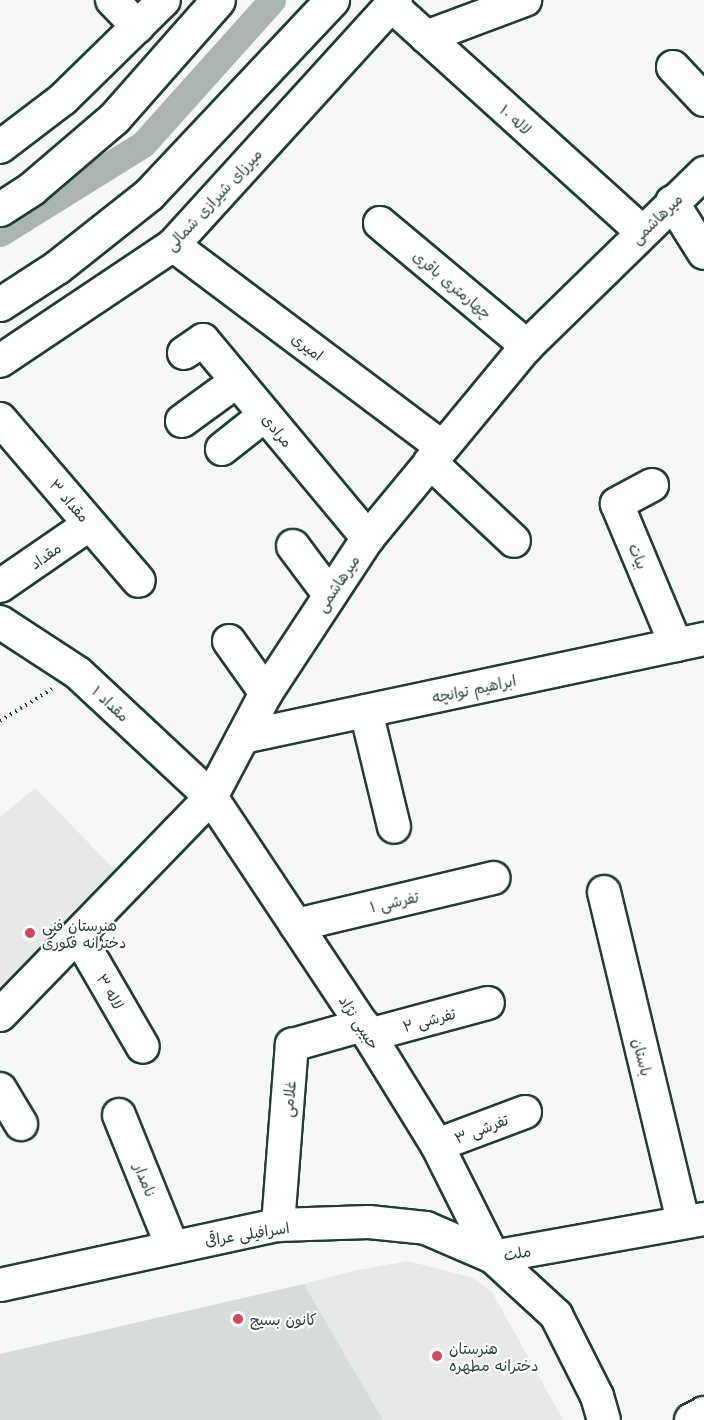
<!DOCTYPE html>
<html>
<head>
<meta charset="utf-8">
<style>
	body { margin:0 }
	#map { position:relative; width:704px; height:1420px; overflow:hidden; background:#f6f7f7; font-family:"Playpen Sans","Playpen Sans Arabic",sans-serif }
	div>[style] { position:absolute }
	.built>* { inset:0; background:#e6e9e8 }
	.green>* { inset:0; background:#d6dcdb }
	.canal>* { height:27px; margin:-13.5px; padding:0 13.5px; transform-origin:13.5px; border-radius:13.5px; background:#aab5b1 }
	.path>* { height:4px; margin-top:-2px; transform-origin:0; background:repeating-linear-gradient(90deg,#1f3d34 0 1.5px,transparent 0 6px) }
	.roads { filter:drop-shadow(2px 0 #1f3d34) drop-shadow(-2px 0 #1f3d34) drop-shadow(0 2px #1f3d34) drop-shadow(0 -2px #1f3d34) }
	.minor>* { height:32px; margin:-16px; padding:0 16px; transform-origin:16px; border-radius:16px; background:#fff }
	.major>* { height:33px; margin:-16.5px; padding:0 16.5px; transform-origin:16.5px; border-radius:16.5px; background:#fff }
	.dots>* { width:16px; height:16px; translate:-50% -50%; box-sizing:border-box; border:3px solid #fff; border-radius:50% }
	span { translate:-50% -50%; white-space:nowrap; text-align:center; line-height:1.15; -webkit-text-stroke:4.5px #fff; paint-order:stroke }
	.street-label { font-size:15px; color:#1f3d34 }
	.poi-label { font-size:15px; color:#1f3d34 }
	.left { translate:0 -50%; text-align:left }
</style>
</head>
<body>
<div id="map">
	<div class="built">
		<div style="clip-path:polygon(35px 788px,120px 875px,0 992px,0 817px)"></div>
		<div style="clip-path:polygon(408px 1261px,473px 1278px,492px 1292px,563px 1420px,383px 1420px,304px 1284px,353px 1271px)"></div>
	</div>
	<div class="green">
		<div style="clip-path:polygon(304px 1284px,383px 1420px,0 1420px,0 1354px)"></div>
	</div>
	<div class="canal">
		<div style="left:0;top:233px;width:168px;rotate:-31.9deg"></div>
		<div style="left:143px;top:144px;width:193px;rotate:-48.1deg"></div>
	</div>
	<div class="path">
		<div style="left:0;top:721px;width:61px;rotate:-31.6deg"></div>
	</div>
	<div class="roads">
		<div class="minor">
			<div style="left:112px;top:0;width:37px;rotate:46deg"></div>
			<div style="left:391px;top:5px;width:338px;rotate:42.1deg"></div>
			<div style="left:426px;top:37px;width:106px;rotate:-20.5deg"></div>
			<div style="left:673px;top:67px;width:45px;rotate:46.8deg"></div>
			<div style="left:0;top:147px;width:79px;rotate:-37.3deg"></div>
			<div style="left:63px;top:99px;width:141px;rotate:-44.4deg"></div>
			<div style="left:672px;top:202px;width:60px;rotate:57.9deg"></div>
			<div style="left:380px;top:223px;width:192px;rotate:39.9deg"></div>
			<div style="left:173px;top:245px;width:336px;rotate:36.9deg"></div>
			<div style="left:184px;top:353px;width:23px;rotate:-34deg"></div>
			<div style="left:203px;top:340px;width:258px;rotate:50.2deg"></div>
			<div style="left:0;top:361px;width:208px;rotate:-33.8deg"></div>
			<div style="left:173px;top:245px;width:331px;rotate:-47.7deg"></div>
			<div style="left:0;top:419px;width:213px;rotate:49.4deg"></div>
			<div style="left:182px;top:421px;width:68px;rotate:-36deg"></div>
			<div style="left:222px;top:449px;width:55px;rotate:-38.3deg"></div>
			<div style="left:430px;top:462px;width:115px;rotate:43.2deg"></div>
			<div style="left:652px;top:485px;width:40px;rotate:152deg"></div>
			<div style="left:617px;top:504px;width:153px;rotate:67.3deg"></div>
			<div style="left:293px;top:546px;width:60px;rotate:53.1deg"></div>
			<div style="left:0;top:586px;width:109px;rotate:-34.6deg"></div>
			<div style="left:0;top:622px;width:93px;rotate:33.2deg"></div>
			<div style="left:78px;top:673px;width:182px;rotate:43deg"></div>
			<div style="left:211px;top:797px;width:286px;rotate:56.4deg"></div>
			<div style="left:369px;top:1035px;width:129px;rotate:58.3deg"></div>
			<div style="left:437px;top:1145px;width:125px;rotate:63.4deg"></div>
			<div style="left:229px;top:641px;width:64px;rotate:54.6deg"></div>
			<div style="left:366px;top:711px;width:119px;rotate:76.4deg"></div>
			<div style="left:243px;top:737px;width:471px;rotate:-12deg"></div>
			<div style="left:604px;top:892px;width:339px;rotate:76.5deg"></div>
			<div style="left:296px;top:925px;width:203px;rotate:-13.4deg"></div>
			<div style="left:78px;top:935px;width:129px;rotate:59.9deg"></div>
			<div style="left:0;top:1015px;width:303px;rotate:-45.9deg"></div>
			<div style="left:211px;top:797px;width:118px;rotate:-62.1deg"></div>
			<div style="left:266px;top:693px;width:186px;rotate:-56.7deg"></div>
			<div style="left:368px;top:538px;width:249px;rotate:-50.4deg"></div>
			<div style="left:527px;top:346px;width:248px;rotate:-44.3deg"></div>
			<div style="left:369px;top:1035px;width:123px;rotate:-15.1deg"></div>
			<div style="left:0;top:1089px;width:41px;rotate:59deg"></div>
			<div style="left:119px;top:1115px;width:141px;rotate:68deg"></div>
			<div style="left:437px;top:1145px;width:94px;rotate:-20.6deg"></div>
			<div style="left:278px;top:1225px;width:181px;rotate:-85.6deg"></div>
			<div style="left:292px;top:1045px;width:74px;rotate:-15.7deg"></div>
			<div style="left:493px;top:1257px;width:214px;rotate:-10.2deg"></div>
			<div style="left:0;top:1285px;width:284px;rotate:-12.2deg"></div>
			<div style="left:278px;top:1225px;width:91px;rotate:-1.9deg"></div>
			<div style="left:369px;top:1222px;width:57px;rotate:6deg"></div>
			<div style="left:426px;top:1228px;width:73px;rotate:23.4deg"></div>
			<div style="left:493px;top:1257px;width:86px;rotate:42.6deg"></div>
			<div style="left:556px;top:1315px;width:91px;rotate:63.2deg"></div>
			<div style="left:597px;top:1396px;width:25px;rotate:74deg"></div>
			<div style="left:691px;top:1420px;width:15px;rotate:-28deg"></div>
		</div>
		<div class="major">
			<div style="left:0;top:209px;width:38px;rotate:-33deg"></div>
			<div style="left:32px;top:188px;width:108px;rotate:-40.5deg"></div>
			<div style="left:114px;top:118px;width:157px;rotate:-48.6deg"></div>
			<div style="left:0;top:304px;width:68px;rotate:-33deg"></div>
			<div style="left:57px;top:267px;width:117px;rotate:-38.4deg"></div>
			<div style="left:149px;top:194px;width:267px;rotate:-46.7deg"></div>
		</div>
	</div>
	<div class="dots">
		<div style="left:30px;top:933px;background:#d1495b"></div>
		<div style="left:238px;top:1319px;background:#d1495b"></div>
		<div style="left:437px;top:1356px;background:#d1495b"></div>
	</div>
	<div class="street-label">
		<span style="left:516px;top:119px;rotate:42deg">لاله ۱۰</span>
		<span style="left:213px;top:199px;rotate:-47deg">میرزای شیرازی شمالی</span>
		<span style="left:656px;top:218px;rotate:-44deg">میرهاشمی</span>
		<span style="left:453px;top:284px;rotate:40deg">چهارمتری باقری</span>
		<span style="left:308px;top:346px;rotate:37deg">امیری</span>
		<span style="left:278px;top:430px;rotate:50deg">مرادی</span>
		<span style="left:70px;top:500px;rotate:49deg">مقداد ۳</span>
		<span style="left:45px;top:555px;rotate:-35deg">مقداد</span>
		<span style="left:639px;top:556px;rotate:67deg">بیات</span>
		<span style="left:337px;top:583px;rotate:-56deg">میرهاشمی</span>
		<span style="left:474px;top:688px;rotate:-12deg">ابراهیم توانچه</span>
		<span style="left:111px;top:703px;rotate:43deg">مقداد ۱</span>
		<span style="left:394px;top:901px;rotate:-13deg">تفرشی ۱</span>
		<span style="left:111px;top:991px;rotate:60deg">لاله ۳</span>
		<span style="left:429px;top:1019px;rotate:-15deg">تفرشی ۲</span>
		<span style="left:360px;top:1022px;rotate:57deg">حبیبی نژاد</span>
		<span style="left:643px;top:1057px;rotate:76deg">باستان</span>
		<span style="left:288px;top:1099px;rotate:-85deg">غلامی</span>
		<span style="left:481px;top:1128px;rotate:-21deg">تفرشی ۳</span>
		<span style="left:146px;top:1180px;rotate:68deg">نامدار</span>
		<span style="left:247px;top:1233px;rotate:-9deg">اسرافیلی عراقی</span>
		<span style="left:517px;top:1252px;rotate:-10deg">ملت</span>
	</div>
	<div class="poi-label">
		<span class="left" style="left:42px;top:933px">هنرستان فنی<br>دخترانه فکوری</span>
		<span class="left" style="left:250px;top:1319px">کانون بسیج</span>
		<span class="left" style="left:449px;top:1356px">هنرستان<br>دخترانه مطهره</span>
	</div>
</div>
</body>
</html>
